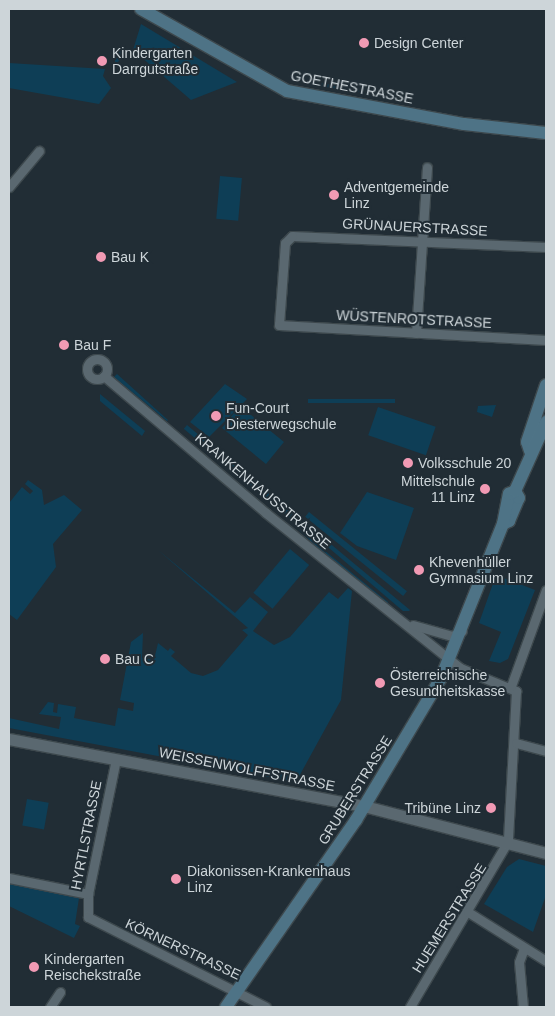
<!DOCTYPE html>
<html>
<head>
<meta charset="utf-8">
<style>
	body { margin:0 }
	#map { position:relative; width:555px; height:1016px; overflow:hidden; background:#212d35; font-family:Arial,sans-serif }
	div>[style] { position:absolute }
	.green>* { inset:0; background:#0e3e56; transform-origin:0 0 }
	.roads { filter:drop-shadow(1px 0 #3d484d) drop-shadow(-1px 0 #3d484d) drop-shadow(0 1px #3d484d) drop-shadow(0 -1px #3d484d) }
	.minor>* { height:9px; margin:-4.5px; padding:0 4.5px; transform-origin:4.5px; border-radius:4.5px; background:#5a6870 }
	.minor>.ring { margin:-4.5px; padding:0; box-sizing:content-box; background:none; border:9px solid #5a6870; border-radius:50% }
	.tertiary>* { height:11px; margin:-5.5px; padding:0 5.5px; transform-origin:5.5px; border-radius:5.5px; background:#5a6870 }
	.secondary>* { height:12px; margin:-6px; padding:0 6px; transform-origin:6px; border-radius:6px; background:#4e7386 }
	.dots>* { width:14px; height:14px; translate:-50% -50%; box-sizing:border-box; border:2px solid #212d35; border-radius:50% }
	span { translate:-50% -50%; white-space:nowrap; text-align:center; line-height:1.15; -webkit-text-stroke:4px #212d35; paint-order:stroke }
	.poi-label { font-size:14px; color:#cdd5d9 }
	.left { translate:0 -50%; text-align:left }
	.right { translate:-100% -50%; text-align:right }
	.street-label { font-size:14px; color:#cdd5d9 }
	.frame { position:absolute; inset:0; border:10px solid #cdd5d9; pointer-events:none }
</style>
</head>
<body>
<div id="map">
	<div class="green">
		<div style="clip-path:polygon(141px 24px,237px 82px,191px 100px,133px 50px)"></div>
		<div style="clip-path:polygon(121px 46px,124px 54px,115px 66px,115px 50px)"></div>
		<div style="clip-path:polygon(9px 63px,105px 69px,103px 76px,111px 88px,99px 104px,9px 88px)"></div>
		<div style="clip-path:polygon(312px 81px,361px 91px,362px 92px,311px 85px)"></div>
		<div style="left:220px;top:176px;width:22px;height:43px;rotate:5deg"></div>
		<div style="clip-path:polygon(117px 374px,168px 420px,167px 421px,114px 377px)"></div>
		<div style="clip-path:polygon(225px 384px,247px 399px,240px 406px,284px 442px,266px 464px,222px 428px,238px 408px,209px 437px,190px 422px)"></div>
		<div style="clip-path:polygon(100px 394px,145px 431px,142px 436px,100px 401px)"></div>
		<div style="left:308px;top:399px;width:87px;height:4px"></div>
		<div style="clip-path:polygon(496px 405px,492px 417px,477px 412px,478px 406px)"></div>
		<div style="left:378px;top:407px;width:61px;height:30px;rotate:19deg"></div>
		<div style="left:187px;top:425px;width:138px;height:5px;rotate:40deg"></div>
		<div style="clip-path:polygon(28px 480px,42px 490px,44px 505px,64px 495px,82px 510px,53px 544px,56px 567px,17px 620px,9px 614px,9px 503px,22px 487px,30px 494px,33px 491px,25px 484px)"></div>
		<div style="clip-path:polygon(367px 492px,414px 508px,396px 560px,357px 546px,340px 533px)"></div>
		<div style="left:309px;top:512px;width:126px;height:6px;rotate:39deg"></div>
		<div style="clip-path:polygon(303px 521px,410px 610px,409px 611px,403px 611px,302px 525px)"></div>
		<div style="clip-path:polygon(298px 529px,388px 602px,388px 604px,326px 555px)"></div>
		<div style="left:290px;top:549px;width:25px;height:57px;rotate:40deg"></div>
		<div style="clip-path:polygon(158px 550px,235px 613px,250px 597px,268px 612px,253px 631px,274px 645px,290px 637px,329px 592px,338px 599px,348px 588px,352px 591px,341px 700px,296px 782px,9px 728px,9px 718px,59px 729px,61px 717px,39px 714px,48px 702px,54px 703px,53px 712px,57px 713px,58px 704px,76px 707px,74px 718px,115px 726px,118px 708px,133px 711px,134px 703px,120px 700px,131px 642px,143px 633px,142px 658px,154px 660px,158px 643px,168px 651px,170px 648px,175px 652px,171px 656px,191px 673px,203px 676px,218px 670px,248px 635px,242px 630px,248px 628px)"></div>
		<div style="clip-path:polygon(496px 575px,535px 590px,508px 659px,500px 663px,489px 661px,501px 632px,479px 623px)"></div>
		<div style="left:27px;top:799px;width:22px;height:27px;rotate:10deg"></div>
		<div style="clip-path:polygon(519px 859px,546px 866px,546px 895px,533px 932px,484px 904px,507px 867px)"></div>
		<div style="clip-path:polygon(9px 883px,79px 898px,75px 924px,80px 926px,74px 938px,9px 906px)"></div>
	</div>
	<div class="roads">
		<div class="minor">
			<div style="left:9px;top:187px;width:47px;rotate:-50.2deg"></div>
			<div style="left:546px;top:247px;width:254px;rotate:-177.5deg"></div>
			<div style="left:292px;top:236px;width:10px;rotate:135deg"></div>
			<div style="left:285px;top:243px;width:82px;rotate:94.2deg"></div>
			<div style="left:279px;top:325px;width:267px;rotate:3.2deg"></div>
			<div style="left:416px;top:333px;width:166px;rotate:-86.2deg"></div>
			<div class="ring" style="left:87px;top:359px;width:11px;height:11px"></div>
			<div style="left:104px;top:376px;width:212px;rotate:40.2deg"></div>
			<div style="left:266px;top:513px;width:248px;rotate:38.6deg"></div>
			<div style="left:460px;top:668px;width:61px;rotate:22.3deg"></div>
			<div style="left:516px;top:691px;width:150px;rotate:93.1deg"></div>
			<div style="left:508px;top:841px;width:193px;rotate:120.6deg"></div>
			<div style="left:413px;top:625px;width:41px;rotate:15.8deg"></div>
			<div style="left:452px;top:636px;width:11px;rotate:-27deg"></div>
			<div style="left:511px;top:686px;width:102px;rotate:-70deg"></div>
			<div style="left:516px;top:743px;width:31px;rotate:15deg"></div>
			<div style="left:116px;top:759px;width:138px;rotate:101.7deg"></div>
			<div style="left:88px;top:894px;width:23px;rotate:90deg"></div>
			<div style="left:88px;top:917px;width:199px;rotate:26.8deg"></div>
			<div style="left:9px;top:878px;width:81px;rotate:11.4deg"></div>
			<div style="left:468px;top:912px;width:92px;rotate:32.1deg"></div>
			<div style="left:50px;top:1007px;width:18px;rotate:-56deg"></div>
			<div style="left:523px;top:1007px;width:45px;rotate:-95.1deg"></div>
			<div style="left:519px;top:962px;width:15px;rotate:-70deg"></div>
		</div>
		<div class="tertiary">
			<div style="left:9px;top:739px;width:361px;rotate:10.7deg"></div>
			<div style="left:364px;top:806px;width:188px;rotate:14.5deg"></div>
		</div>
		<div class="secondary">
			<div style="left:141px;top:9px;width:167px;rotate:29.3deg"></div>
			<div style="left:287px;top:91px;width:180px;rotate:10.6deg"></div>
			<div style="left:464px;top:124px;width:82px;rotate:6.3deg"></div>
			<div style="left:530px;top:451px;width:9px;rotate:-108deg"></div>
			<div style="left:527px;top:442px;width:60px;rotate:-71.6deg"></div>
			<div style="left:503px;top:524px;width:7px;rotate:-27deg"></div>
			<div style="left:509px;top:521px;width:25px;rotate:-67deg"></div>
			<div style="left:519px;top:498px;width:8px;rotate:-120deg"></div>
			<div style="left:226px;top:1007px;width:228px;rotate:-55.2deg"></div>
			<div style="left:356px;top:820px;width:165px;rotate:-59.1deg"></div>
			<div style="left:441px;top:678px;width:166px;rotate:-68.1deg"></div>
			<div style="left:503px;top:524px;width:31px;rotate:-79deg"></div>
			<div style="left:509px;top:494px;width:7px;rotate:-27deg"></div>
			<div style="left:515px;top:491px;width:76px;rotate:-65.8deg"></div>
		</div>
	</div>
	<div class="dots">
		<div style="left:364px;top:43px;background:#f19ab4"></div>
		<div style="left:102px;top:61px;background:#f19ab4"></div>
		<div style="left:334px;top:195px;background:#f19ab4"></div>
		<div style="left:101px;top:257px;background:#f19ab4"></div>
		<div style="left:64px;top:345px;background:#f19ab4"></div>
		<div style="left:216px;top:416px;background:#f19ab4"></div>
		<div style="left:408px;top:463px;background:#f19ab4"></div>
		<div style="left:485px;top:489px;background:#f19ab4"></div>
		<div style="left:419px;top:570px;background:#f19ab4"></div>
		<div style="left:105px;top:659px;background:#f19ab4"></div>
		<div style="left:380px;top:683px;background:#f19ab4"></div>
		<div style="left:491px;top:808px;background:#f19ab4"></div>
		<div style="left:176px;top:879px;background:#f19ab4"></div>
		<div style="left:34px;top:967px;background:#f19ab4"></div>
	</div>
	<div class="poi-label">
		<span class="left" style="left:374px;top:43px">Design Center</span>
		<span class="left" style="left:112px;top:61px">Kindergarten<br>Darrgutstraße</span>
		<span class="left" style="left:344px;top:195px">Adventgemeinde<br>Linz</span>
		<span class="left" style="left:111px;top:257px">Bau K</span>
		<span class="left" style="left:74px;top:345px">Bau F</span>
		<span class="left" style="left:226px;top:416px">Fun-Court<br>Diesterwegschule</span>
		<span class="left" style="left:418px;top:463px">Volksschule 20</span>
		<span class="right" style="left:475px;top:489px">Mittelschule<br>11 Linz</span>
		<span class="left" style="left:429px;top:570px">Khevenhüller<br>Gymnasium Linz</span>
		<span class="left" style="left:115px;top:659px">Bau C</span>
		<span class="left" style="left:390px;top:683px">Österreichische<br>Gesundheitskasse</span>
		<span class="right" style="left:481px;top:808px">Tribüne Linz</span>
		<span class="left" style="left:187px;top:879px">Diakonissen-Krankenhaus<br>Linz</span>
		<span class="left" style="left:44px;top:967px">Kindergarten<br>Reischekstraße</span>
	</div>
	<div class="street-label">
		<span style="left:352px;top:87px;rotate:11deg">GOETHESTRASSE</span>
		<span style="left:415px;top:227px;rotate:3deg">GRÜNAUERSTRASSE</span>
		<span style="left:414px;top:319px;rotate:3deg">WÜSTENROTSTRASSE</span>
		<span style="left:263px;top:491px;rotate:40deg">KRANKENHAUSSTRASSE</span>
		<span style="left:247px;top:769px;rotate:11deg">WEISSENWOLFFSTRASSE</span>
		<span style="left:355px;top:790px;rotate:-58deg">GRUBERSTRASSE</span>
		<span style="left:86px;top:835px;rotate:-79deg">HYRTLSTRASSE</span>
		<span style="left:449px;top:918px;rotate:-58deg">HUEMERSTRASSE</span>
		<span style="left:183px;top:949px;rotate:25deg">KÖRNERSTRASSE</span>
	</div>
	<div class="frame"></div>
</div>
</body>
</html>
